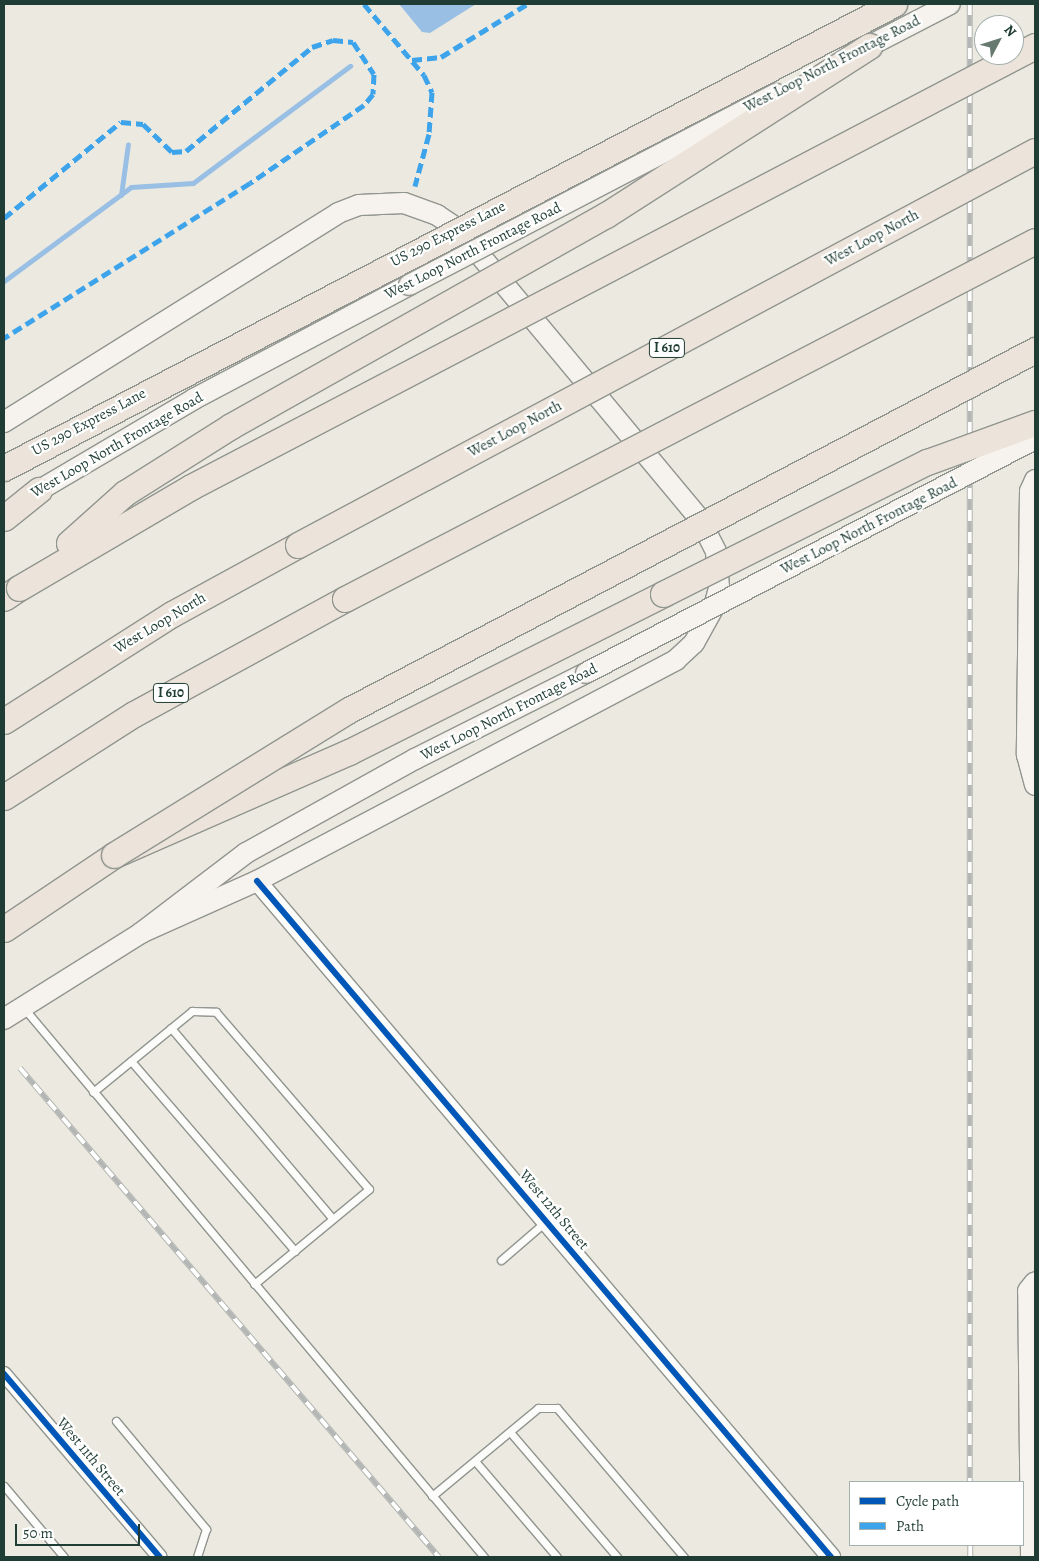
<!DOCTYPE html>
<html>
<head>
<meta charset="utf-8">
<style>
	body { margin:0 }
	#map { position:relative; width:1039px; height:1561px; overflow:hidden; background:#eceae0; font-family:Alegreya,serif }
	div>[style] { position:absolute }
	.water>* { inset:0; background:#99bfe4 }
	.stream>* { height:5px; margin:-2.5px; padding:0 2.5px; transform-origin:2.5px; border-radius:2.5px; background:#99bfe4 }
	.roads { filter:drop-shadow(1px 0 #91958f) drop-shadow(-1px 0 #91958f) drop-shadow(0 1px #91958f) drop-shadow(0 -1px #91958f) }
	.service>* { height:7px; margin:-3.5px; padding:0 3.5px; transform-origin:3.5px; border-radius:3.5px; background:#fcfcfa }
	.minor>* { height:14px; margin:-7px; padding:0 7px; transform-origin:7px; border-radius:7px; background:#fcfcfa }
	.tertiary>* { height:18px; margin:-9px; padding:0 9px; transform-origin:9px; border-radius:9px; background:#fcfcfa }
	.secondary>* { height:20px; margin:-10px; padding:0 10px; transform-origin:10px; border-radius:10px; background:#f6f2ed }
	.motorway>* { height:25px; margin:-12.5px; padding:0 12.5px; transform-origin:12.5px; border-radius:12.5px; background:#ece4da }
	.rail>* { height:5.5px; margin-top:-2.75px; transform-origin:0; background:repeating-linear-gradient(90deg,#fff 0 11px,#b3b6b4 0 22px); box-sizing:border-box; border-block:1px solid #b3b6b4 }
	.bridges { filter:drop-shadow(1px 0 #91958f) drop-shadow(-1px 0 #91958f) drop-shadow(0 1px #91958f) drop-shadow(0 -1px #91958f) }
	.secondary-bridge>* { height:20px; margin:-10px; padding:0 10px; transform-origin:10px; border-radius:10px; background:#f6f2ed }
	.motorway-bridge>* { height:25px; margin:-12.5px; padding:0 12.5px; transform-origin:12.5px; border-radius:12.5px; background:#ece4da }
	.quiet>* { height:5px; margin-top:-2.5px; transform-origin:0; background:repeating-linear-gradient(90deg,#3da4eb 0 10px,transparent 0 15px) }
	.cycleway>* { height:6px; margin:-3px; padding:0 3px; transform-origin:3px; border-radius:3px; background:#0057b8 }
	span { translate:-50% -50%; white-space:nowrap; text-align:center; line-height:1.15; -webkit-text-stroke:4.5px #fff; paint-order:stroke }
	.shield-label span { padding:1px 4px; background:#fff; border:1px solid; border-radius:4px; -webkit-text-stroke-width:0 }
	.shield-label { font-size:14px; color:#1f3d34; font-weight:700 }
	.street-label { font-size:15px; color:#1f3d34 }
	.frame { position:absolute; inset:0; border:5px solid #1f3d34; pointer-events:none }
	.legend { position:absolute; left:849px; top:1481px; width:175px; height:65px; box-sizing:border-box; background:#fff; border:1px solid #a5b1ae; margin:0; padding:6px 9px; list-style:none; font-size:15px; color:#1f3d34 }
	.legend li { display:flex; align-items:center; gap:10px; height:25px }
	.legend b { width:25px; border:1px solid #a5b1ae }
	.north { position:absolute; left:974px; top:15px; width:50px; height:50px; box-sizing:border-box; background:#fff; border:1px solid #a5b1ae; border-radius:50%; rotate:50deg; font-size:14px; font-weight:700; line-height:20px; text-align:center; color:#1f3d34 }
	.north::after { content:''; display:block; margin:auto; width:18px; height:22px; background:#677a70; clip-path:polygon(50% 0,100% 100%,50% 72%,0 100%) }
	.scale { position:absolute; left:15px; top:1524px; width:125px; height:22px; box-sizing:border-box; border:2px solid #1f3d34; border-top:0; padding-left:6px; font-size:15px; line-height:18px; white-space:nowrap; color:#1f3d34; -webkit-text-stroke:4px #fff; paint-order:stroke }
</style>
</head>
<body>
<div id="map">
	<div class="water">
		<div style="clip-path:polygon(399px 4px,476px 4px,430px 33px,422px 32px)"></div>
	</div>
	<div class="stream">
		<div style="left:121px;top:195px;width:51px;rotate:-82.2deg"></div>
		<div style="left:4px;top:281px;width:158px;rotate:-36.5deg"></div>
		<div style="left:131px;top:187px;width:62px;rotate:-3.7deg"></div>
		<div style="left:193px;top:183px;width:196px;rotate:-36.7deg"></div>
	</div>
	<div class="roads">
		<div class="service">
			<div style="left:23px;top:1007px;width:718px;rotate:50.03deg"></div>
			<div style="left:171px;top:1028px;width:250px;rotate:49.7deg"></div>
			<div style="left:131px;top:1061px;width:251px;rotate:49.2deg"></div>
			<div style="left:93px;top:1092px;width:128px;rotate:-39.3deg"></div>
			<div style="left:192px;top:1011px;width:24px;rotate:2deg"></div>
			<div style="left:216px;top:1012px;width:234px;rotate:49.2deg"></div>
			<div style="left:369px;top:1189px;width:149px;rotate:140.4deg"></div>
			<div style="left:501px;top:1260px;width:58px;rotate:-40.8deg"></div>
			<div style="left:116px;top:1421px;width:141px;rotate:50.2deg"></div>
			<div style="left:206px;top:1529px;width:29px;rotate:108deg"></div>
			<div style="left:510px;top:1432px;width:165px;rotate:49.4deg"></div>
			<div style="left:475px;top:1461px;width:126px;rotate:49.5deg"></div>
			<div style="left:4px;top:1486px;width:93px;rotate:49.8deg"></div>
			<div style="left:432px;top:1496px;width:138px;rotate:-39.7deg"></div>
			<div style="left:538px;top:1408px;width:19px"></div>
			<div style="left:557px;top:1408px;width:196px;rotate:49.6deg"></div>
		</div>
		<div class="minor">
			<div style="left:4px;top:1374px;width:240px;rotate:49.6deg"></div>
		</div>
		<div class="tertiary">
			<div style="left:257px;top:881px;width:887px;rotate:49.66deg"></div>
		</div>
		<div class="secondary">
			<div style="left:869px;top:46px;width:91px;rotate:-27.4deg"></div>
			<div style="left:4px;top:422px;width:394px;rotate:-32deg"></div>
			<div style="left:338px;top:213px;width:22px;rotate:-21deg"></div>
			<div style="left:359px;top:205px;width:45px;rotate:-2.5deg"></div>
			<div style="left:404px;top:203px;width:35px;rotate:20deg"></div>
			<div style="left:437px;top:215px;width:27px;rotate:34deg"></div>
			<div style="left:459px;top:230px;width:375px;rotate:50.2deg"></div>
			<div style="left:699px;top:518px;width:38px;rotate:63deg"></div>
			<div style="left:716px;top:552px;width:36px;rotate:85deg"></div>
			<div style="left:719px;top:588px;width:20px;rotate:105deg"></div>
			<div style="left:714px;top:607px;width:41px;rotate:119.1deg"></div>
			<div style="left:694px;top:643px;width:25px;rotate:137deg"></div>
			<div style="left:676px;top:660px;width:474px;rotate:152.2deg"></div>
			<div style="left:257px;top:881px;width:127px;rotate:155.9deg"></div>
			<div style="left:1035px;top:480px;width:12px;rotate:114deg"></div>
			<div style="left:1030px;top:491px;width:264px;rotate:90.7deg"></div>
			<div style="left:1027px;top:755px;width:31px;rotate:75deg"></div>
			<div style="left:26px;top:498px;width:195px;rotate:-30.5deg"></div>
			<div style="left:194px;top:399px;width:243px;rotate:-27.9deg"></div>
			<div style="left:4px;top:1019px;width:162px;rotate:-32.1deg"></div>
			<div style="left:141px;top:933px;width:132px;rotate:-37.3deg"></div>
			<div style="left:246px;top:853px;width:193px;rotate:-29.1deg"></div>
			<div style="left:415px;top:759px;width:191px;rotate:-26.7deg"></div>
			<div style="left:1031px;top:1557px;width:266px;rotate:-90.6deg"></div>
			<div style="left:1028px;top:1291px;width:11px;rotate:-52deg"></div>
		</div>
		<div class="motorway">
			<div style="left:4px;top:518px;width:45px;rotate:-38.7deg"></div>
			<div style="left:4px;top:598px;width:18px;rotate:-34deg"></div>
			<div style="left:4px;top:721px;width:199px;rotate:-32.5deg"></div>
			<div style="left:172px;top:614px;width:144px;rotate:-28.7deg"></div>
			<div style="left:4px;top:797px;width:154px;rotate:-32.6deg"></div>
			<div style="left:134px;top:714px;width:240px;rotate:-28.6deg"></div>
			<div style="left:4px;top:929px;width:133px;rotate:-33.9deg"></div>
			<div style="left:114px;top:855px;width:257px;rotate:-23.7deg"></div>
			<div style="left:349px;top:752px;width:352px;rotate:-26.7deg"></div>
		</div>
	</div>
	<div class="rail">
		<div style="left:970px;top:4px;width:1478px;rotate:90deg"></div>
		<div style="left:20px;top:1068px;width:644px;rotate:49.41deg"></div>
		<div style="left:970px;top:1557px;width:12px;rotate:-90deg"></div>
	</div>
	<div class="bridges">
		<div class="secondary-bridge">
			<div style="left:409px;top:285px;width:414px;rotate:-27.5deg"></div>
			<div style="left:586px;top:673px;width:506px;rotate:-27.53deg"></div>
		</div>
		<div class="motorway-bridge">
			<div style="left:4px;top:468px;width:1004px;rotate:-27.54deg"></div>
			<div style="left:69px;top:543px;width:75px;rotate:-41.8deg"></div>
			<div style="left:125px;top:493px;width:125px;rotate:-32.3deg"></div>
			<div style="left:231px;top:426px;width:430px;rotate:-29.4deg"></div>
			<div style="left:606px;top:215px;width:313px;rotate:-32.7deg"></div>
			<div style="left:298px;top:545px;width:836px;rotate:-28.13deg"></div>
			<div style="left:19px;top:588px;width:199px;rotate:-30.4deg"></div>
			<div style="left:191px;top:487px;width:952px;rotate:-27.59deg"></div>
			<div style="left:663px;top:594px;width:295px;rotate:-26.6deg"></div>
			<div style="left:927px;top:462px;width:115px;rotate:-19.9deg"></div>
			<div style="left:345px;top:599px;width:777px;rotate:-27.42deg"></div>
			<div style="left:114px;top:855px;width:276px;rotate:-31.7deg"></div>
			<div style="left:349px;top:710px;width:775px;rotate:-27.69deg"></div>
		</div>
	</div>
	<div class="quiet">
		<div style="left:364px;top:4px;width:93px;rotate:49.8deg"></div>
		<div style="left:424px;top:75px;width:19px;rotate:65deg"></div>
		<div style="left:432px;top:92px;width:42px;rotate:94.1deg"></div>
		<div style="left:429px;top:134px;width:54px;rotate:105.1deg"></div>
		<div style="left:412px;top:60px;width:29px;rotate:-6deg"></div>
		<div style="left:441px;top:57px;width:101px;rotate:-31.6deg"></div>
		<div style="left:4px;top:218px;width:151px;rotate:-39.4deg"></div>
		<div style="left:121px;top:122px;width:22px;rotate:5deg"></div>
		<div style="left:143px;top:124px;width:40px;rotate:44deg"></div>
		<div style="left:172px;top:152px;width:14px;rotate:-4deg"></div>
		<div style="left:186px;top:151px;width:163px;rotate:-39.5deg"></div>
		<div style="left:312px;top:47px;width:22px;rotate:-18deg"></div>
		<div style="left:333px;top:40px;width:20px;rotate:6deg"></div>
		<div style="left:353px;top:42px;width:38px;rotate:57deg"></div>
		<div style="left:374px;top:74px;width:20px;rotate:93deg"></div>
		<div style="left:373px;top:94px;width:14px;rotate:129deg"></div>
		<div style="left:364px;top:105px;width:138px;rotate:145.6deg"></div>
		<div style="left:250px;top:183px;width:291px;rotate:147.8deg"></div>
	</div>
	<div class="cycleway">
		<div style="left:257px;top:881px;width:887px;rotate:49.66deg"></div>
		<div style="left:4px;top:1374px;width:240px;rotate:49.6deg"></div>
	</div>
	<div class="shield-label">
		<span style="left:667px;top:348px">I 610</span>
		<span style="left:171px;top:693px">I 610</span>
	</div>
	<div class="street-label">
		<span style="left:832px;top:64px;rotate:-27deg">West Loop North Frontage Road</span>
		<span style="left:448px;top:234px;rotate:-27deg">US 290 Express Lane</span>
		<span style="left:872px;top:238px;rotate:-28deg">West Loop North</span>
		<span style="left:473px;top:251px;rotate:-27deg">West Loop North Frontage Road</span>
		<span style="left:89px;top:422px;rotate:-28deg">US 290 Express Lane</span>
		<span style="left:515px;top:429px;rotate:-28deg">West Loop North</span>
		<span style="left:117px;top:445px;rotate:-30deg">West Loop North Frontage Road</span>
		<span style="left:869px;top:526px;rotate:-27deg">West Loop North Frontage Road</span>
		<span style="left:160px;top:623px;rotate:-31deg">West Loop North</span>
		<span style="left:509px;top:712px;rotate:-27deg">West Loop North Frontage Road</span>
		<span style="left:554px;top:1210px;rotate:50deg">West 12th Street</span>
		<span style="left:91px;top:1457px;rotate:50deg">West 11th Street</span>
	</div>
	<div class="frame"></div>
	<ul class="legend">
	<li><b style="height:6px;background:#0057b8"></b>Cycle path</li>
	<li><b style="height:6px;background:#3da4eb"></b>Path</li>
	</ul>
	<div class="north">N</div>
	<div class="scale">50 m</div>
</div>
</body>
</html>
